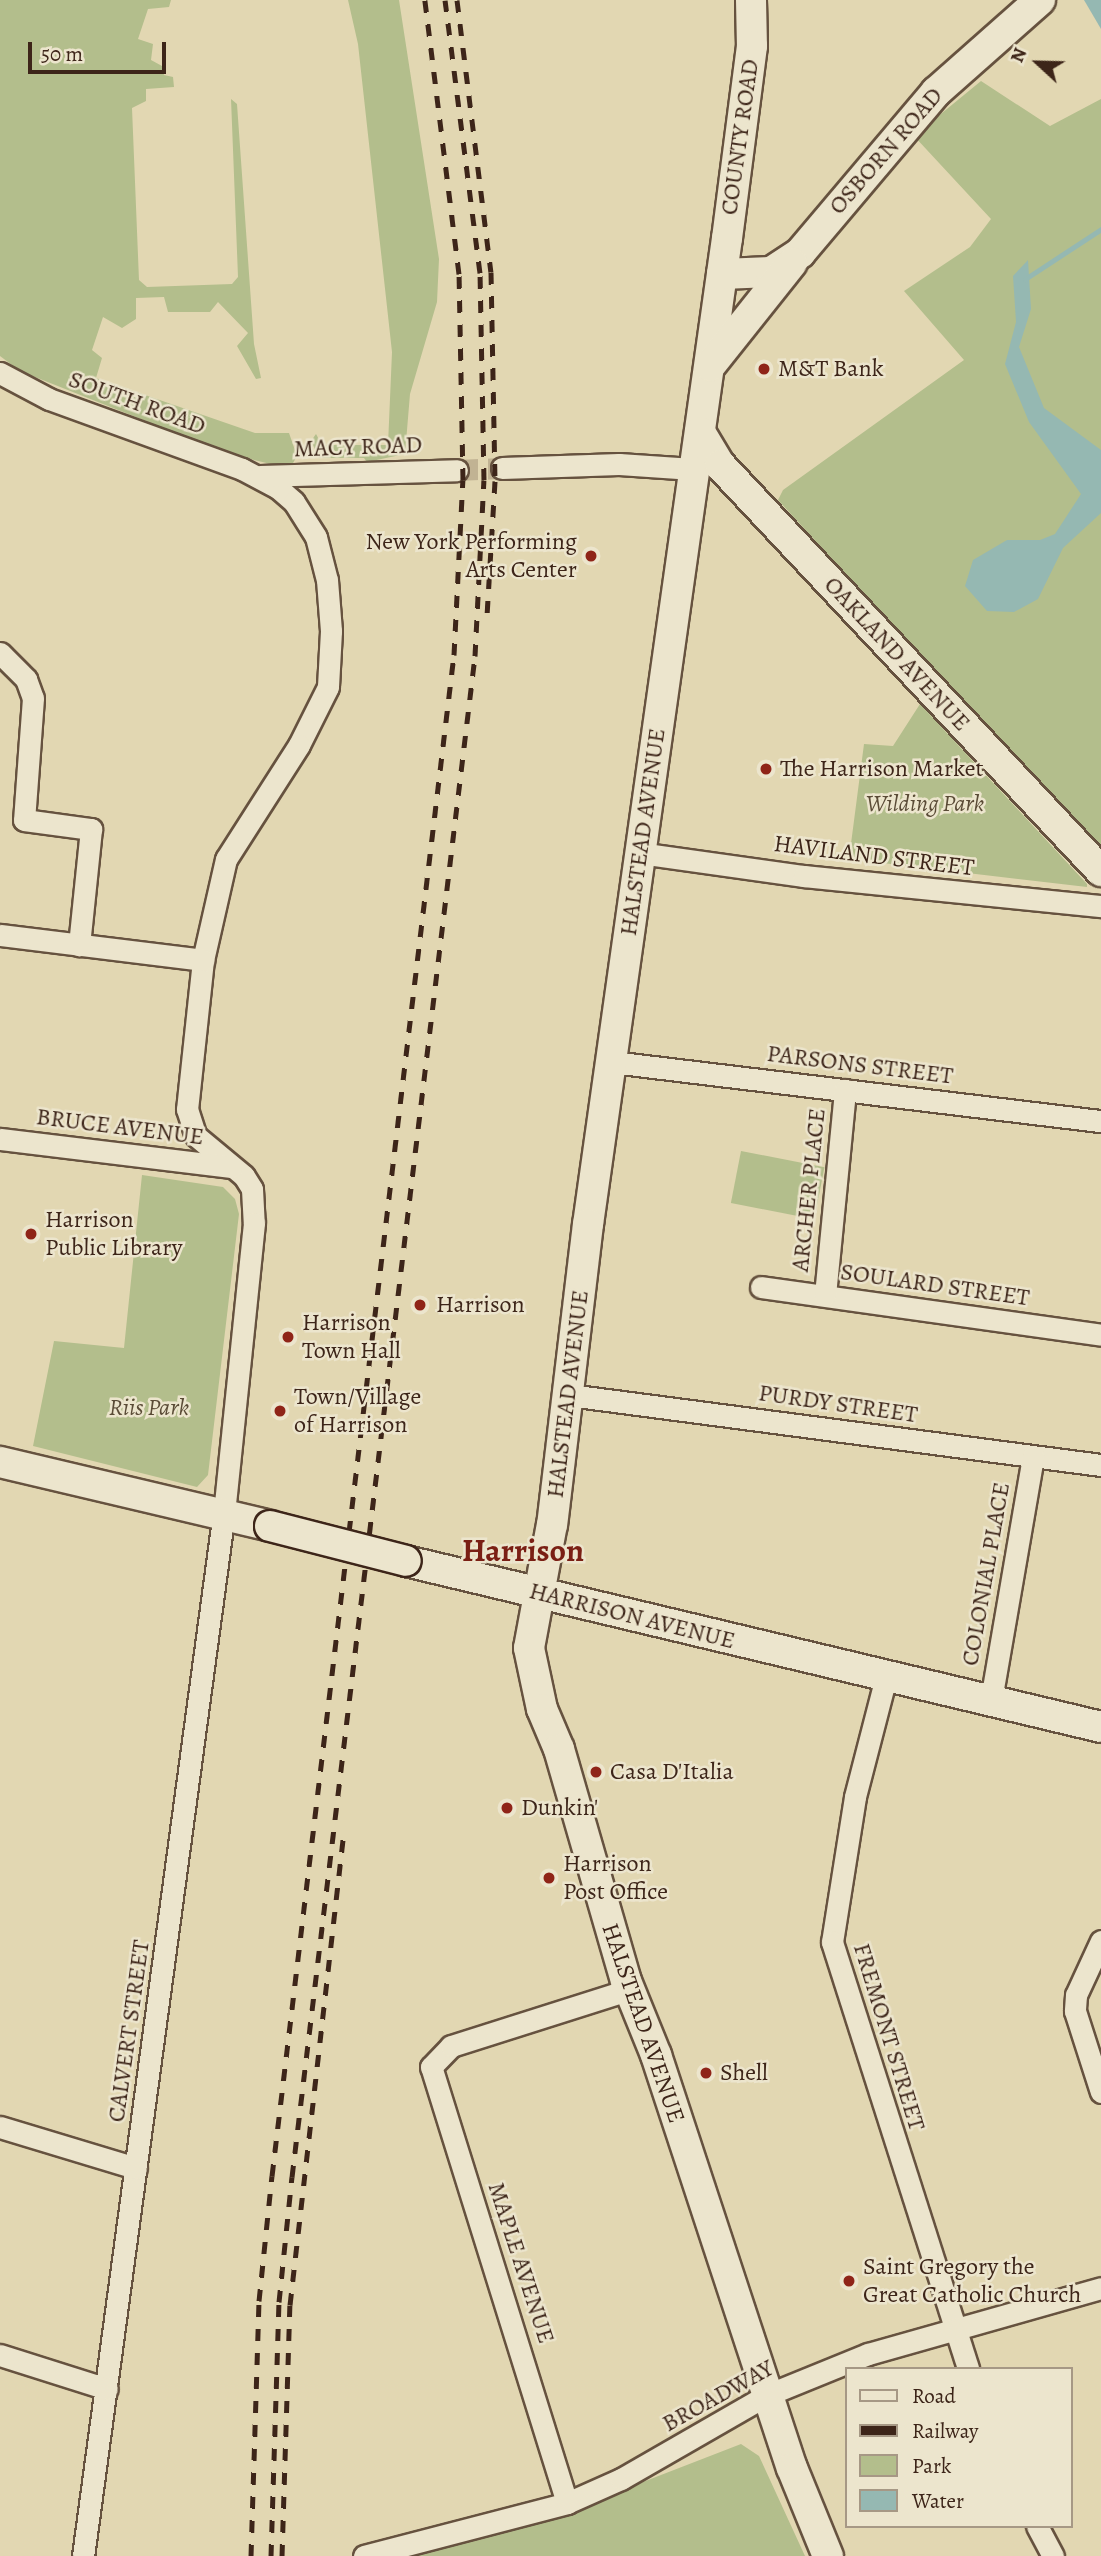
<!DOCTYPE html>
<html>
<head>
<meta charset="utf-8">
<style>
	body { margin:0 }
	#map { position:relative; width:1101px; height:2556px; overflow:hidden; background:#e2d7b2; font-family:Alegreya,serif }
	div>[style] { position:absolute }
	.green>* { inset:0; background:#b3be8c; transform-origin:0 0 }
	.water>* { inset:0; background:#95b8b2 }
	.stream>* { height:5px; margin:-2.5px; padding:0 2.5px; transform-origin:2.5px; border-radius:2.5px; background:#95b8b2 }
	.street-tunnel>* { height:21px; margin-top:-10.5px; transform-origin:0; background:repeating-linear-gradient(90deg,#c1b393 0 21px,transparent 0 31px) }
	.roads { filter:drop-shadow(2px 0 #66523f) drop-shadow(-2px 0 #66523f) drop-shadow(0 2px #66523f) drop-shadow(0 -2px #66523f) }
	.street>* { height:21px; margin:-10.5px; padding:0 10.5px; transform-origin:10.5px; border-radius:10.5px; background:#ece5cd }
	.secondary>* { height:30px; margin:-15px; padding:0 15px; transform-origin:15px; border-radius:15px; background:#ece5cd }
	.rail>* { height:5px; margin-top:-2.5px; transform-origin:0; background:repeating-linear-gradient(90deg,#3d2519 0 12px,transparent 0 24px) }
	.bridges { filter:drop-shadow(2px 0 #3d2519) drop-shadow(-2px 0 #3d2519) drop-shadow(0 2px #3d2519) drop-shadow(0 -2px #3d2519) }
	.secondary-bridge>* { height:30px; margin:-15px; padding:0 15px; transform-origin:15px; border-radius:15px; background:#ece5cd }
	.dots>* { width:19px; height:19px; translate:-50% -50%; box-sizing:border-box; border:4px solid #ece5cd; border-radius:50% }
	span { translate:-50% -50%; white-space:nowrap; text-align:center; line-height:1.15; -webkit-text-stroke:5px #ece5cd; paint-order:stroke }
	.street-label { font-size:24px; color:#3d2519 }
	.poi-label { font-size:24px; color:#3d2519 }
	.left { translate:0 -50%; text-align:left }
	.right { translate:-100% -50%; text-align:right }
	.park-label { font-size:24px; color:#5a4b36; font-style:italic }
	.district-label { font-size:32px; color:#7a1f14; font-weight:700 }
	.legend { position:absolute; left:845px; top:2367px; width:228px; height:161px; box-sizing:border-box; background:#ece5cd; border:2px solid #a69885; margin:0; padding:9px 12px; list-style:none; font-size:21px; color:#3d2519 }
	.legend li { display:flex; align-items:center; gap:14px; height:35px }
	.legend b { width:35px; border:2px solid #a69885 }
	.north { position:absolute; left:1003px; top:28px; width:70px; height:70px; -webkit-text-stroke:5px #ece5cd; paint-order:stroke; rotate:292deg; font-size:19px; font-weight:700; line-height:28px; text-align:center; color:#3d2519 }
	.north::after { content:''; display:block; margin:auto; width:24px; height:32px; background:#3d2519; clip-path:polygon(50% 0,100% 100%,50% 72%,0 100%) }
	.scale { position:absolute; left:28px; top:42px; width:138px; height:32px; box-sizing:border-box; border:4px solid #3d2519; border-top:0; padding-left:9px; font-size:21px; line-height:24px; white-space:nowrap; color:#3d2519; -webkit-text-stroke:5px #ece5cd; paint-order:stroke }
</style>
</head>
<body>
<div id="map">
	<div class="green">
		<div style="clip-path:polygon(0 0,171px 0,169px 7px,148px 9px,138px 39px,153px 44px,151px 60px,162px 66px,164px 75px,173px 77px,174px 87px,146px 89px,146px 101px,132px 108px,139px 280px,147px 287px,232px 284px,238px 277px,231px 99px,237px 104px,254px 344px,261px 378px,256px 379px,237px 346px,248px 333px,218px 302px,210px 312px,168px 312px,164px 297px,136px 298px,136px 319px,122px 328px,103px 317px,92px 350px,102px 358px,96px 378px,255px 433px,289px 433px,297px 456px,293px 463px,279px 466px,254px 460px,176px 433px,20px 371px,0 356px)"></div>
		<div style="clip-path:polygon(348px 0,399px 0,439px 259px,437px 302px,410px 394px,405px 454px,367px 462px,364px 458px,319px 458px,311px 441px,316px 434px,322px 445px,388px 445px,392px 352px,358px 44px)"></div>
		<div style="clip-path:polygon(981px 81px,1050px 126px,1101px 99px,1101px 853px,778px 500px,783px 490px,964px 360px,904px 291px,970px 247px,991px 219px,914px 136px)"></div>
		<div style="clip-path:polygon(920px 704px,1087px 884px,1087px 887px,849px 859px,864px 744px,893px 746px)"></div>
		<div style="left:741px;top:1151px;width:85px;height:53px;rotate:11deg"></div>
		<div style="clip-path:polygon(142px 1175px,223px 1187px,235px 1199px,239px 1214px,208px 1475px,197px 1487px,33px 1446px,54px 1341px,124px 1348px)"></div>
		<div style="clip-path:polygon(741px 2444px,759px 2456px,805px 2556px,383px 2556px,550px 2518px)"></div>
	</div>
	<div class="water">
		<div style="clip-path:polygon(1084px 0,1101px 0,1101px 29px)"></div>
		<div style="clip-path:polygon(1028px 260px,1031px 309px,1019px 347px,1044px 408px,1101px 450px,1101px 513px,1063px 548px,1038px 599px,1014px 612px,987px 611px,965px 586px,973px 560px,1007px 540px,1040px 540px,1055px 534px,1081px 494px,1029px 422px,1005px 364px,1016px 322px,1013px 276px)"></div>
	</div>
	<div class="stream">
		<div style="left:1025px;top:279px;width:91px;rotate:-33.3deg"></div>
	</div>
	<div class="street-tunnel">
		<div style="left:457px;top:470px;width:45px;rotate:-2.5deg"></div>
	</div>
	<div class="roads">
		<div class="street">
			<div style="left:0;top:373px;width:55px;rotate:28deg"></div>
			<div style="left:49px;top:399px;width:205px;rotate:19.9deg"></div>
			<div style="left:242px;top:469px;width:41px;rotate:27.8deg"></div>
			<div style="left:278px;top:488px;width:21px;rotate:41deg"></div>
			<div style="left:294px;top:502px;width:41px;rotate:57.8deg"></div>
			<div style="left:316px;top:537px;width:44px;rotate:75.7deg"></div>
			<div style="left:327px;top:580px;width:51px;rotate:85.5deg"></div>
			<div style="left:331px;top:631px;width:56px;rotate:93.1deg"></div>
			<div style="left:328px;top:687px;width:65px;rotate:116.6deg"></div>
			<div style="left:299px;top:745px;width:135px;rotate:122.6deg"></div>
			<div style="left:226px;top:859px;width:104px;rotate:102.8deg"></div>
			<div style="left:203px;top:960px;width:150px;rotate:96.1deg"></div>
			<div style="left:187px;top:1109px;width:28px;rotate:72deg"></div>
			<div style="left:196px;top:1136px;width:62px;rotate:39.8deg"></div>
			<div style="left:244px;top:1176px;width:15px;rotate:58deg"></div>
			<div style="left:252px;top:1189px;width:34px;rotate:87deg"></div>
			<div style="left:254px;top:1223px;width:291px;rotate:95.9deg"></div>
			<div style="left:224px;top:1512px;width:1053px;rotate:97.69deg"></div>
			<div style="left:502px;top:468px;width:117px;rotate:-2deg"></div>
			<div style="left:619px;top:464px;width:74px;rotate:3.9deg"></div>
			<div style="left:260px;top:476px;width:197px;rotate:-1.7deg"></div>
			<div style="left:0;top:653px;width:37px;rotate:45deg"></div>
			<div style="left:26px;top:679px;width:20px;rotate:70deg"></div>
			<div style="left:33px;top:698px;width:122px;rotate:94.2deg"></div>
			<div style="left:24px;top:820px;width:68px;rotate:7.7deg"></div>
			<div style="left:91px;top:829px;width:117px;rotate:95.9deg"></div>
			<div style="left:640px;top:853px;width:166px;rotate:8deg"></div>
			<div style="left:804px;top:876px;width:299px;rotate:5.8deg"></div>
			<div style="left:0;top:935px;width:205px;rotate:7deg"></div>
			<div style="left:612px;top:1062px;width:493px;rotate:6.9deg"></div>
			<div style="left:0;top:1139px;width:233px;rotate:6.9deg"></div>
			<div style="left:761px;top:1287px;width:343px;rotate:8deg"></div>
			<div style="left:825px;top:1295px;width:206px;rotate:-84.4deg"></div>
			<div style="left:569px;top:1395px;width:537px;rotate:7.5deg"></div>
			<div style="left:887px;top:1673px;width:128px;rotate:104.5deg"></div>
			<div style="left:855px;top:1797px;width:147px;rotate:99deg"></div>
			<div style="left:832px;top:1942px;width:448px;rotate:72.3deg"></div>
			<div style="left:991px;top:1700px;width:247px;rotate:-80.2deg"></div>
			<div style="left:1101px;top:1941px;width:60px;rotate:114.8deg"></div>
			<div style="left:1076px;top:1995px;width:16px;rotate:94deg"></div>
			<div style="left:1075px;top:2011px;width:85px;rotate:72.2deg"></div>
			<div style="left:0;top:2127px;width:142px;rotate:16.8deg"></div>
			<div style="left:0;top:2355px;width:112px;rotate:17.6deg"></div>
			<div style="left:567px;top:2503px;width:457px;rotate:-107.3deg"></div>
			<div style="left:431px;top:2067px;width:29px;rotate:-46deg"></div>
			<div style="left:451px;top:2046px;width:189px;rotate:-17.6deg"></div>
			<div style="left:1037px;top:2526px;width:34px;rotate:62deg"></div>
			<div style="left:364px;top:2556px;width:210px;rotate:-14.6deg"></div>
			<div style="left:567px;top:2503px;width:59px;rotate:-24deg"></div>
			<div style="left:621px;top:2479px;width:168px;rotate:-29.9deg"></div>
			<div style="left:767px;top:2395px;width:109px;rotate:-22.1deg"></div>
			<div style="left:868px;top:2354px;width:242px;rotate:-15.8deg"></div>
		</div>
		<div class="secondary">
			<div style="left:751px;top:0;width:46px;rotate:88.8deg"></div>
			<div style="left:752px;top:46px;width:194px;rotate:97.4deg"></div>
			<div style="left:727px;top:238px;width:996px;rotate:98.02deg"></div>
			<div style="left:588px;top:1224px;width:302px;rotate:96.8deg"></div>
			<div style="left:552px;top:1524px;width:126px;rotate:100.5deg"></div>
			<div style="left:529px;top:1648px;width:62px;rotate:78deg"></div>
			<div style="left:542px;top:1709px;width:43px;rotate:67deg"></div>
			<div style="left:559px;top:1749px;width:241px;rotate:73.9deg"></div>
			<div style="left:626px;top:1981px;width:80px;rotate:67.9deg"></div>
			<div style="left:656px;top:2055px;width:435px;rotate:71.8deg"></div>
			<div style="left:792px;top:2468px;width:95px;rotate:67.8deg"></div>
			<div style="left:722px;top:274px;width:49px;rotate:-2.3deg"></div>
			<div style="left:771px;top:272px;width:35px;rotate:-33deg"></div>
			<div style="left:800px;top:253px;width:211px;rotate:-49.8deg"></div>
			<div style="left:936px;top:92px;width:139px;rotate:-41.5deg"></div>
			<div style="left:710px;top:366px;width:132px;rotate:-51.5deg"></div>
			<div style="left:700px;top:432px;width:39px;rotate:59deg"></div>
			<div style="left:720px;top:465px;width:557px;rotate:46.82deg"></div>
			<div style="left:0;top:1462px;width:277px;rotate:13.3deg"></div>
			<div style="left:406px;top:1561px;width:715px;rotate:13.43deg"></div>
		</div>
	</div>
	<div class="rail">
		<div style="left:457px;top:0;width:274px;rotate:82.9deg"></div>
		<div style="left:491px;top:272px;width:209px;rotate:88.9deg"></div>
		<div style="left:495px;top:481px;width:134px;rotate:93.4deg"></div>
		<div style="left:251px;top:2556px;width:255px;rotate:-88.2deg"></div>
		<div style="left:259px;top:2301px;width:126px;rotate:-84.1deg"></div>
		<div style="left:272px;top:2176px;width:1532px;rotate:-83.18deg"></div>
		<div style="left:454px;top:655px;width:175px;rotate:-87.1deg"></div>
		<div style="left:463px;top:480px;width:206px;rotate:-91.1deg"></div>
		<div style="left:459px;top:274px;width:276px;rotate:-97.1deg"></div>
		<div style="left:271px;top:2556px;width:254px;rotate:-88.2deg"></div>
		<div style="left:279px;top:2302px;width:126px;rotate:-84.1deg"></div>
		<div style="left:292px;top:2177px;width:1532px;rotate:-83.14deg"></div>
		<div style="left:475px;top:656px;width:176px;rotate:-87.1deg"></div>
		<div style="left:484px;top:480px;width:207px;rotate:-91.1deg"></div>
		<div style="left:480px;top:273px;width:275px;rotate:-97.3deg"></div>
		<div style="left:282px;top:2556px;width:251px;rotate:-88.2deg"></div>
		<div style="left:290px;top:2305px;width:477px;rotate:-83.5deg"></div>
	</div>
	<div class="bridges">
		<div class="secondary-bridge">
			<div style="left:270px;top:1526px;width:140px;rotate:14.4deg"></div>
		</div>
	</div>
	<div class="dots">
		<div style="left:764px;top:369px;background:#8f2418"></div>
		<div style="left:591px;top:556px;background:#8f2418"></div>
		<div style="left:766px;top:769px;background:#8f2418"></div>
		<div style="left:31px;top:1234px;background:#8f2418"></div>
		<div style="left:420px;top:1305px;background:#8f2418"></div>
		<div style="left:288px;top:1337px;background:#8f2418"></div>
		<div style="left:280px;top:1411px;background:#8f2418"></div>
		<div style="left:596px;top:1772px;background:#8f2418"></div>
		<div style="left:507px;top:1808px;background:#8f2418"></div>
		<div style="left:549px;top:1878px;background:#8f2418"></div>
		<div style="left:706px;top:2073px;background:#8f2418"></div>
		<div style="left:849px;top:2281px;background:#8f2418"></div>
	</div>
	<div class="street-label">
		<span style="left:740px;top:137px;rotate:-82deg">COUNTY ROAD</span>
		<span style="left:886px;top:151px;rotate:-49deg">OSBORN ROAD</span>
		<span style="left:137px;top:403px;rotate:20deg">SOUTH ROAD</span>
		<span style="left:358px;top:447px;rotate:-2deg">MACY ROAD</span>
		<span style="left:897px;top:654px;rotate:47deg">OAKLAND AVENUE</span>
		<span style="left:643px;top:832px;rotate:-82deg">HALSTEAD AVENUE</span>
		<span style="left:874px;top:856px;rotate:7deg">HAVILAND STREET</span>
		<span style="left:860px;top:1065px;rotate:7deg">PARSONS STREET</span>
		<span style="left:120px;top:1127px;rotate:7deg">BRUCE AVENUE</span>
		<span style="left:809px;top:1190px;rotate:-84deg">ARCHER PLACE</span>
		<span style="left:935px;top:1285px;rotate:8deg">SOULARD STREET</span>
		<span style="left:568px;top:1394px;rotate:-83deg">HALSTEAD AVENUE</span>
		<span style="left:838px;top:1404px;rotate:8deg">PURDY STREET</span>
		<span style="left:986px;top:1574px;rotate:-80deg">COLONIAL PLACE</span>
		<span style="left:632px;top:1616px;rotate:14deg">HARRISON AVENUE</span>
		<span style="left:643px;top:2023px;rotate:71deg">HALSTEAD AVENUE</span>
		<span style="left:129px;top:2031px;rotate:-82deg">CALVERT STREET</span>
		<span style="left:889px;top:2037px;rotate:73deg">FREMONT STREET</span>
		<span style="left:521px;top:2263px;rotate:72deg">MAPLE AVENUE</span>
		<span style="left:718px;top:2396px;rotate:-29deg">BROADWAY</span>
	</div>
	<div class="poi-label">
		<span class="left" style="left:778px;top:369px">M&amp;T Bank</span>
		<span class="right" style="left:577px;top:556px">New York Performing<br>Arts Center</span>
		<span class="left" style="left:780px;top:769px">The Harrison Market</span>
		<span class="left" style="left:45px;top:1234px">Harrison<br>Public Library</span>
		<span class="left" style="left:436px;top:1305px">Harrison</span>
		<span class="left" style="left:302px;top:1337px">Harrison<br>Town Hall</span>
		<span class="left" style="left:294px;top:1411px">Town/Village<br>of Harrison</span>
		<span class="left" style="left:610px;top:1772px">Casa D'Italia</span>
		<span class="left" style="left:521px;top:1808px">Dunkin'</span>
		<span class="left" style="left:563px;top:1878px">Harrison<br>Post Office</span>
		<span class="left" style="left:720px;top:2073px">Shell</span>
		<span class="left" style="left:863px;top:2281px">Saint Gregory the<br>Great Catholic Church</span>
	</div>
	<div class="park-label">
		<span style="left:925px;top:804px">Wilding Park</span>
		<span style="left:149px;top:1408px">Riis Park</span>
	</div>
	<div class="district-label">
		<span style="left:523px;top:1550px">Harrison</span>
	</div>
	<ul class="legend">
	<li><b style="height:9px;background:#ece5cd"></b>Road</li>
	<li><b style="height:9px;background:#3d2519"></b>Railway</li>
	<li><b style="height:19px;background:#b3be8c"></b>Park</li>
	<li><b style="height:19px;background:#95b8b2"></b>Water</li>
	</ul>
	<div class="north">N</div>
	<div class="scale">50 m</div>
</div>
</body>
</html>
